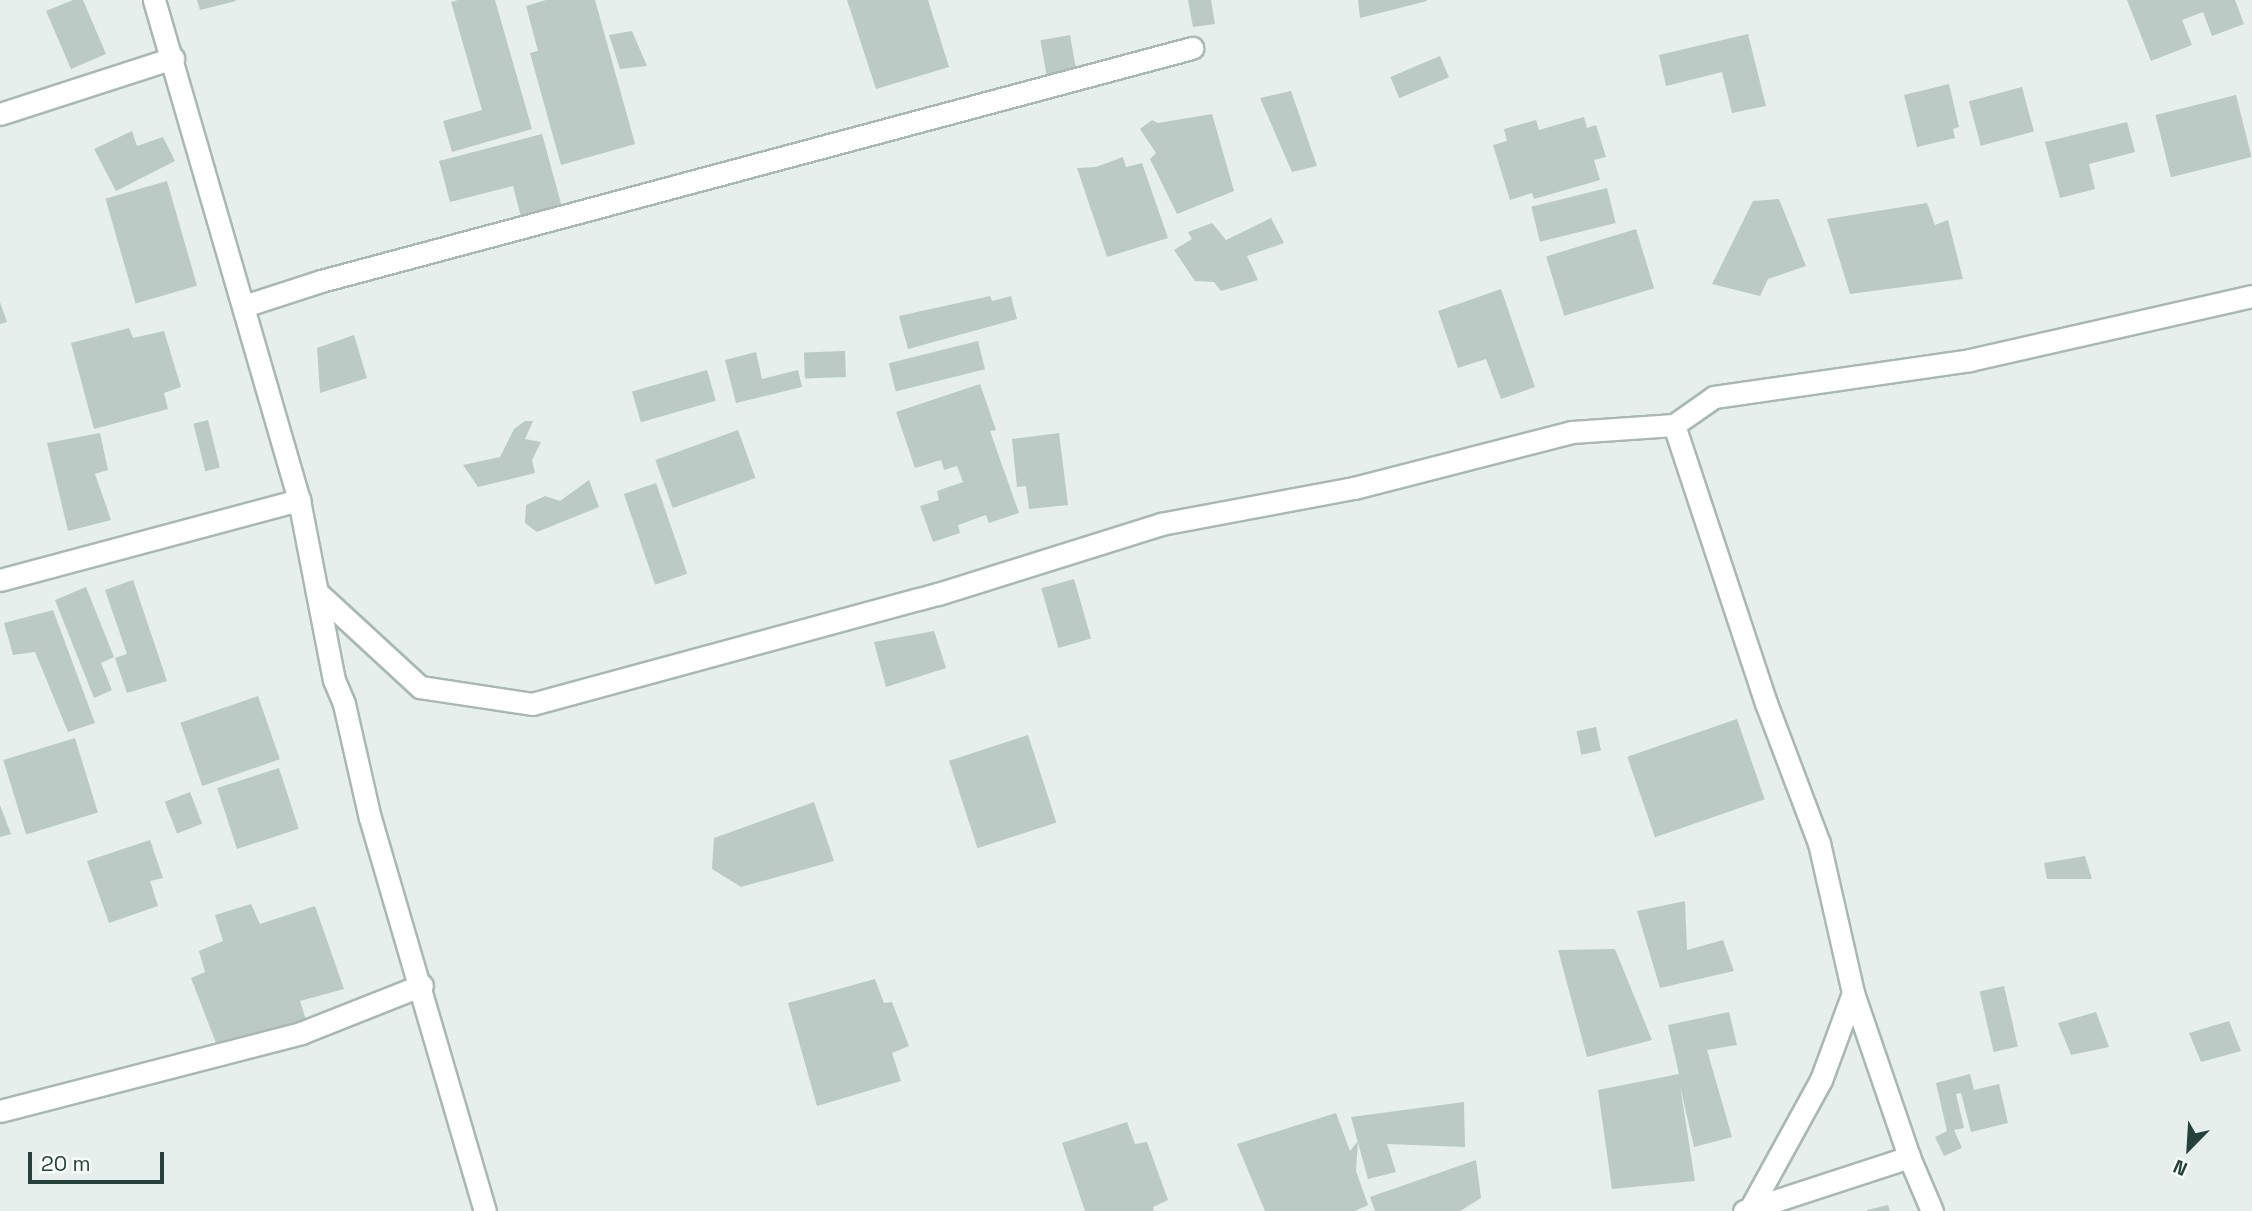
<!DOCTYPE html>
<html>
<head>
<meta charset="utf-8">
<style>
	body { margin:0 }
	#map { position:relative; width:2252px; height:1211px; overflow:hidden; background:#e6efeb; font-family:"Space Grotesk",sans-serif }
	div>[style] { position:absolute }
	.building>* { inset:0; background:#bbcac4; transform-origin:0 0 }
	.roads { filter:drop-shadow(2px 0 #a8b8b2) drop-shadow(-2px 0 #a8b8b2) drop-shadow(0 2px #a8b8b2) drop-shadow(0 -2px #a8b8b2) }
	.street>* { height:21px; margin:-10.5px; padding:0 10.5px; transform-origin:10.5px; border-radius:10.5px; background:#fff }
	span { translate:-50% -50%; white-space:nowrap; text-align:center; line-height:1.15; -webkit-text-stroke:5px #f7fbf9; paint-order:stroke }
	.north { position:absolute; left:2154px; top:1113px; width:70px; height:70px; -webkit-text-stroke:5px #f7fbf9; paint-order:stroke; rotate:204deg; font-size:19px; font-weight:700; line-height:28px; text-align:center; color:#24423a }
	.north::after { content:''; display:block; margin:auto; width:24px; height:32px; background:#24423a; clip-path:polygon(50% 0,100% 100%,50% 72%,0 100%) }
	.scale { position:absolute; left:28px; top:1152px; width:136px; height:32px; box-sizing:border-box; border:4px solid #24423a; border-top:0; padding-left:9px; font-size:21px; line-height:24px; white-space:nowrap; color:#24423a; -webkit-text-stroke:5px #f7fbf9; paint-order:stroke }
</style>
</head>
<body>
<div id="map">
	<div class="building">
		<div style="clip-path:polygon(73px 0,83px 0,106px 54px,71px 69px,46px 11px)"></div>
		<div style="clip-path:polygon(197px 0,235px 0,236px 1px,200px 10px)"></div>
		<div style="clip-path:polygon(458px 0,495px 0,532px 129px,452px 152px,443px 121px,482px 110px,451px 2px)"></div>
		<div style="clip-path:polygon(546px 0,595px 0,635px 144px,561px 165px,530px 53px,538px 51px,526px 6px)"></div>
		<div style="clip-path:polygon(847px 0,928px 0,949px 67px,876px 89px)"></div>
		<div style="clip-path:polygon(1188px 0,1211px 0,1215px 24px,1193px 27px)"></div>
		<div style="clip-path:polygon(1358px 0,1426px 0,1427px 1px,1360px 18px)"></div>
		<div style="clip-path:polygon(2127px 0,2235px 0,2244px 24px,2212px 36px,2203px 12px,2182px 20px,2192px 45px,2151px 61px)"></div>
		<div style="clip-path:polygon(632px 31px,647px 66px,620px 69px,609px 35px)"></div>
		<div style="clip-path:polygon(1748px 34px,1766px 106px,1732px 113px,1722px 72px,1666px 86px,1659px 55px)"></div>
		<div style="left:1070px;top:35px;width:36px;height:30px;rotate:80deg"></div>
		<div style="left:1440px;top:56px;width:23px;height:54px;rotate:67deg"></div>
		<div style="clip-path:polygon(1949px 84px,1959px 127px,1953px 129px,1955px 138px,1917px 147px,1904px 95px)"></div>
		<div style="left:2022px;top:87px;width:46px;height:55px;rotate:75deg"></div>
		<div style="clip-path:polygon(1291px 91px,1317px 166px,1292px 172px,1260px 98px)"></div>
		<div style="left:2236px;top:95px;width:64px;height:83px;rotate:76deg"></div>
		<div style="clip-path:polygon(1212px 114px,1234px 191px,1177px 214px,1150px 159px,1156px 153px,1140px 129px,1152px 120px,1158px 123px)"></div>
		<div style="clip-path:polygon(1584px 117px,1587px 128px,1596px 125px,1606px 157px,1594px 160px,1600px 180px,1534px 199px,1532px 193px,1510px 200px,1493px 145px,1507px 141px,1504px 129px,1536px 120px,1539px 130px)"></div>
		<div style="clip-path:polygon(2127px 122px,2135px 152px,2089px 164px,2095px 189px,2060px 198px,2045px 142px)"></div>
		<div style="clip-path:polygon(132px 131px,137px 146px,163px 137px,175px 161px,116px 191px,94px 149px)"></div>
		<div style="clip-path:polygon(542px 134px,562px 207px,521px 217px,513px 186px,450px 202px,439px 161px)"></div>
		<div style="clip-path:polygon(1123px 157px,1126px 167px,1142px 163px,1168px 238px,1107px 257px,1077px 168px,1096px 167px)"></div>
		<div style="left:167px;top:181px;width:109px;height:64px;rotate:74deg"></div>
		<div style="left:1607px;top:188px;width:36px;height:78px;rotate:76deg"></div>
		<div style="clip-path:polygon(1779px 199px,1806px 266px,1768px 279px,1760px 296px,1712px 284px,1753px 201px)"></div>
		<div style="clip-path:polygon(1927px 203px,1935px 225px,1948px 220px,1963px 279px,1850px 294px,1827px 219px)"></div>
		<div style="clip-path:polygon(1271px 218px,1284px 243px,1247px 256px,1258px 280px,1221px 291px,1214px 282px,1195px 281px,1174px 250px,1192px 239px,1188px 232px,1212px 223px,1226px 240px)"></div>
		<div style="left:1636px;top:229px;width:62px;height:94px;rotate:73deg"></div>
		<div style="clip-path:polygon(1501px 289px,1535px 387px,1501px 399px,1486px 359px,1458px 368px,1438px 311px)"></div>
		<div style="clip-path:polygon(990px 296px,992px 301px,1011px 296px,1017px 319px,908px 349px,899px 316px)"></div>
		<div style="clip-path:polygon(0 302px,7px 322px,0 324px)"></div>
		<div style="clip-path:polygon(129px 328px,133px 338px,164px 331px,181px 387px,164px 393px,168px 409px,94px 429px,71px 343px)"></div>
		<div style="clip-path:polygon(354px 335px,367px 378px,320px 393px,317px 348px)"></div>
		<div style="left:978px;top:341px;width:29px;height:92px;rotate:76deg"></div>
		<div style="left:845px;top:351px;width:26px;height:41px;rotate:88deg"></div>
		<div style="clip-path:polygon(756px 352px,762px 379px,798px 370px,802px 387px,736px 403px,725px 360px)"></div>
		<div style="left:707px;top:370px;width:32px;height:78px;rotate:74deg"></div>
		<div style="clip-path:polygon(980px 384px,996px 430px,990px 431px,1019px 513px,989px 523px,986px 515px,958px 525px,960px 533px,933px 542px,920px 506px,939px 500px,937px 491px,963px 482px,957px 466px,944px 470px,941px 460px,915px 468px,896px 412px)"></div>
		<div style="left:208px;top:420px;width:49px;height:15px;rotate:76deg"></div>
		<div style="clip-path:polygon(525px 421px,533px 421px,525px 439px,541px 442px,532px 460px,535px 473px,478px 487px,463px 465px,500px 457px,514px 429px)"></div>
		<div style="left:738px;top:430px;width:51px;height:88px;rotate:70deg"></div>
		<div style="clip-path:polygon(100px 433px,108px 470px,95px 474px,111px 520px,68px 531px,47px 443px)"></div>
		<div style="clip-path:polygon(1059px 433px,1068px 505px,1029px 509px,1026px 486px,1017px 487px,1012px 439px)"></div>
		<div style="clip-path:polygon(589px 480px,599px 507px,537px 532px,525px 523px,526px 505px,545px 496px,560px 501px)"></div>
		<div style="left:656px;top:483px;width:96px;height:34px;rotate:71deg"></div>
		<div style="left:1074px;top:579px;width:62px;height:34px;rotate:74deg"></div>
		<div style="clip-path:polygon(133px 580px,167px 681px,127px 693px,115px 658px,127px 654px,105px 590px)"></div>
		<div style="clip-path:polygon(86px 587px,114px 657px,101px 663px,112px 690px,94px 698px,55px 600px)"></div>
		<div style="clip-path:polygon(53px 610px,95px 723px,68px 732px,35px 652px,13px 655px,4px 623px)"></div>
		<div style="clip-path:polygon(934px 631px,946px 668px,886px 687px,874px 642px)"></div>
		<div style="left:258px;top:696px;width:67px;height:82px;rotate:71deg"></div>
		<div style="left:1737px;top:719px;width:85px;height:116px;rotate:71deg"></div>
		<div style="left:1596px;top:727px;width:24px;height:20px;rotate:78deg"></div>
		<div style="left:1028px;top:735px;width:92px;height:83px;rotate:72deg"></div>
		<div style="left:75px;top:738px;width:78px;height:75px;rotate:73deg"></div>
		<div style="left:279px;top:768px;width:64px;height:65px;rotate:72deg"></div>
		<div style="left:190px;top:792px;width:34px;height:27px;rotate:69deg"></div>
		<div style="clip-path:polygon(814px 802px,834px 861px,741px 887px,712px 869px,714px 838px)"></div>
		<div style="clip-path:polygon(0 805px,11px 834px,0 837px)"></div>
		<div style="clip-path:polygon(150px 840px,163px 878px,150px 881px,158px 906px,109px 923px,87px 861px)"></div>
		<div style="clip-path:polygon(2085px 856px,2092px 879px,2047px 879px,2044px 863px)"></div>
		<div style="clip-path:polygon(1685px 901px,1687px 950px,1723px 940px,1734px 971px,1660px 988px,1637px 911px)"></div>
		<div style="clip-path:polygon(251px 904px,260px 924px,315px 906px,344px 989px,300px 1001px,306px 1020px,216px 1043px,191px 978px,205px 972px,199px 951px,223px 941px,215px 915px)"></div>
		<div style="clip-path:polygon(1615px 949px,1652px 1040px,1587px 1057px,1558px 950px)"></div>
		<div style="clip-path:polygon(875px 979px,884px 1003px,892px 1002px,909px 1046px,892px 1053px,901px 1081px,817px 1106px,788px 1003px)"></div>
		<div style="left:2004px;top:986px;width:62px;height:25px;rotate:77deg"></div>
		<div style="clip-path:polygon(1729px 1012px,1737px 1045px,1707px 1050px,1732px 1137px,1694px 1147px,1680px 1086px,1695px 1181px,1612px 1189px,1598px 1090px,1679px 1074px,1668px 1025px)"></div>
		<div style="clip-path:polygon(2096px 1012px,2109px 1047px,2071px 1055px,2058px 1023px)"></div>
		<div style="clip-path:polygon(2229px 1021px,2241px 1051px,2201px 1062px,2189px 1033px)"></div>
		<div style="clip-path:polygon(1970px 1074px,1974px 1090px,1999px 1084px,2008px 1123px,1971px 1132px,1961px 1093px,1956px 1094px,1964px 1128px,1954px 1130px,1962px 1148px,1944px 1156px,1935px 1137px,1947px 1131px,1936px 1083px)"></div>
		<div style="clip-path:polygon(1464px 1102px,1465px 1147px,1387px 1144px,1396px 1172px,1368px 1179px,1351px 1117px)"></div>
		<div style="clip-path:polygon(1336px 1113px,1350px 1151px,1358px 1141px,1356px 1171px,1368px 1205px,1355px 1211px,1265px 1211px,1237px 1144px)"></div>
		<div style="clip-path:polygon(1127px 1122px,1135px 1144px,1147px 1142px,1168px 1200px,1153px 1207px,1154px 1211px,1085px 1211px,1062px 1143px)"></div>
		<div style="clip-path:polygon(1476px 1160px,1481px 1198px,1460px 1211px,1375px 1211px,1370px 1197px)"></div>
		<div style="clip-path:polygon(1888px 1205px,1890px 1211px,1867px 1211px,1867px 1210px)"></div>
	</div>
	<div class="roads">
		<div class="street">
			<div style="left:154px;top:0;width:521px;rotate:73.83deg"></div>
			<div style="left:299px;top:500px;width:183px;rotate:79deg"></div>
			<div style="left:334px;top:680px;width:26px;rotate:67deg"></div>
			<div style="left:344px;top:704px;width:117px;rotate:77.2deg"></div>
			<div style="left:370px;top:818px;width:409px;rotate:73.7deg"></div>
			<div style="left:0;top:114px;width:182px;rotate:-17.9deg"></div>
			<div style="left:244px;top:306px;width:81px;rotate:-18deg"></div>
			<div style="left:321px;top:281px;width:902px;rotate:-14.98deg"></div>
			<div style="left:1674px;top:425px;width:293px;rotate:71.7deg"></div>
			<div style="left:1766px;top:703px;width:150px;rotate:69.3deg"></div>
			<div style="left:1819px;top:843px;width:154px;rotate:77.2deg"></div>
			<div style="left:1853px;top:993px;width:173px;rotate:71.1deg"></div>
			<div style="left:1909px;top:1157px;width:59px;rotate:66.9deg"></div>
			<div style="left:0;top:580px;width:310px;rotate:-15deg"></div>
			<div style="left:317px;top:592px;width:140px;rotate:42.7deg"></div>
			<div style="left:420px;top:687px;width:113px;rotate:8.6deg"></div>
			<div style="left:532px;top:704px;width:421px;rotate:-15.2deg"></div>
			<div style="left:938px;top:594px;width:234px;rotate:-17.4deg"></div>
			<div style="left:1161px;top:524px;width:196px;rotate:-10.6deg"></div>
			<div style="left:1354px;top:488px;width:225px;rotate:-14.4deg"></div>
			<div style="left:1572px;top:432px;width:102px;rotate:-3.9deg"></div>
			<div style="left:1674px;top:425px;width:49px;rotate:-35deg"></div>
			<div style="left:1714px;top:397px;width:259px;rotate:-8.2deg"></div>
			<div style="left:1970px;top:360px;width:289px;rotate:-12.8deg"></div>
			<div style="left:0;top:1111px;width:311px;rotate:-14.5deg"></div>
			<div style="left:301px;top:1033px;width:130px;rotate:-21.6deg"></div>
			<div style="left:1750px;top:1209px;width:147px;rotate:-61.2deg"></div>
			<div style="left:1821px;top:1080px;width:93px;rotate:-69.8deg"></div>
			<div style="left:1744px;top:1211px;width:174px;rotate:-18.1deg"></div>
		</div>
	</div>
	<div class="north">N</div>
	<div class="scale">20 m</div>
</div>
</body>
</html>
